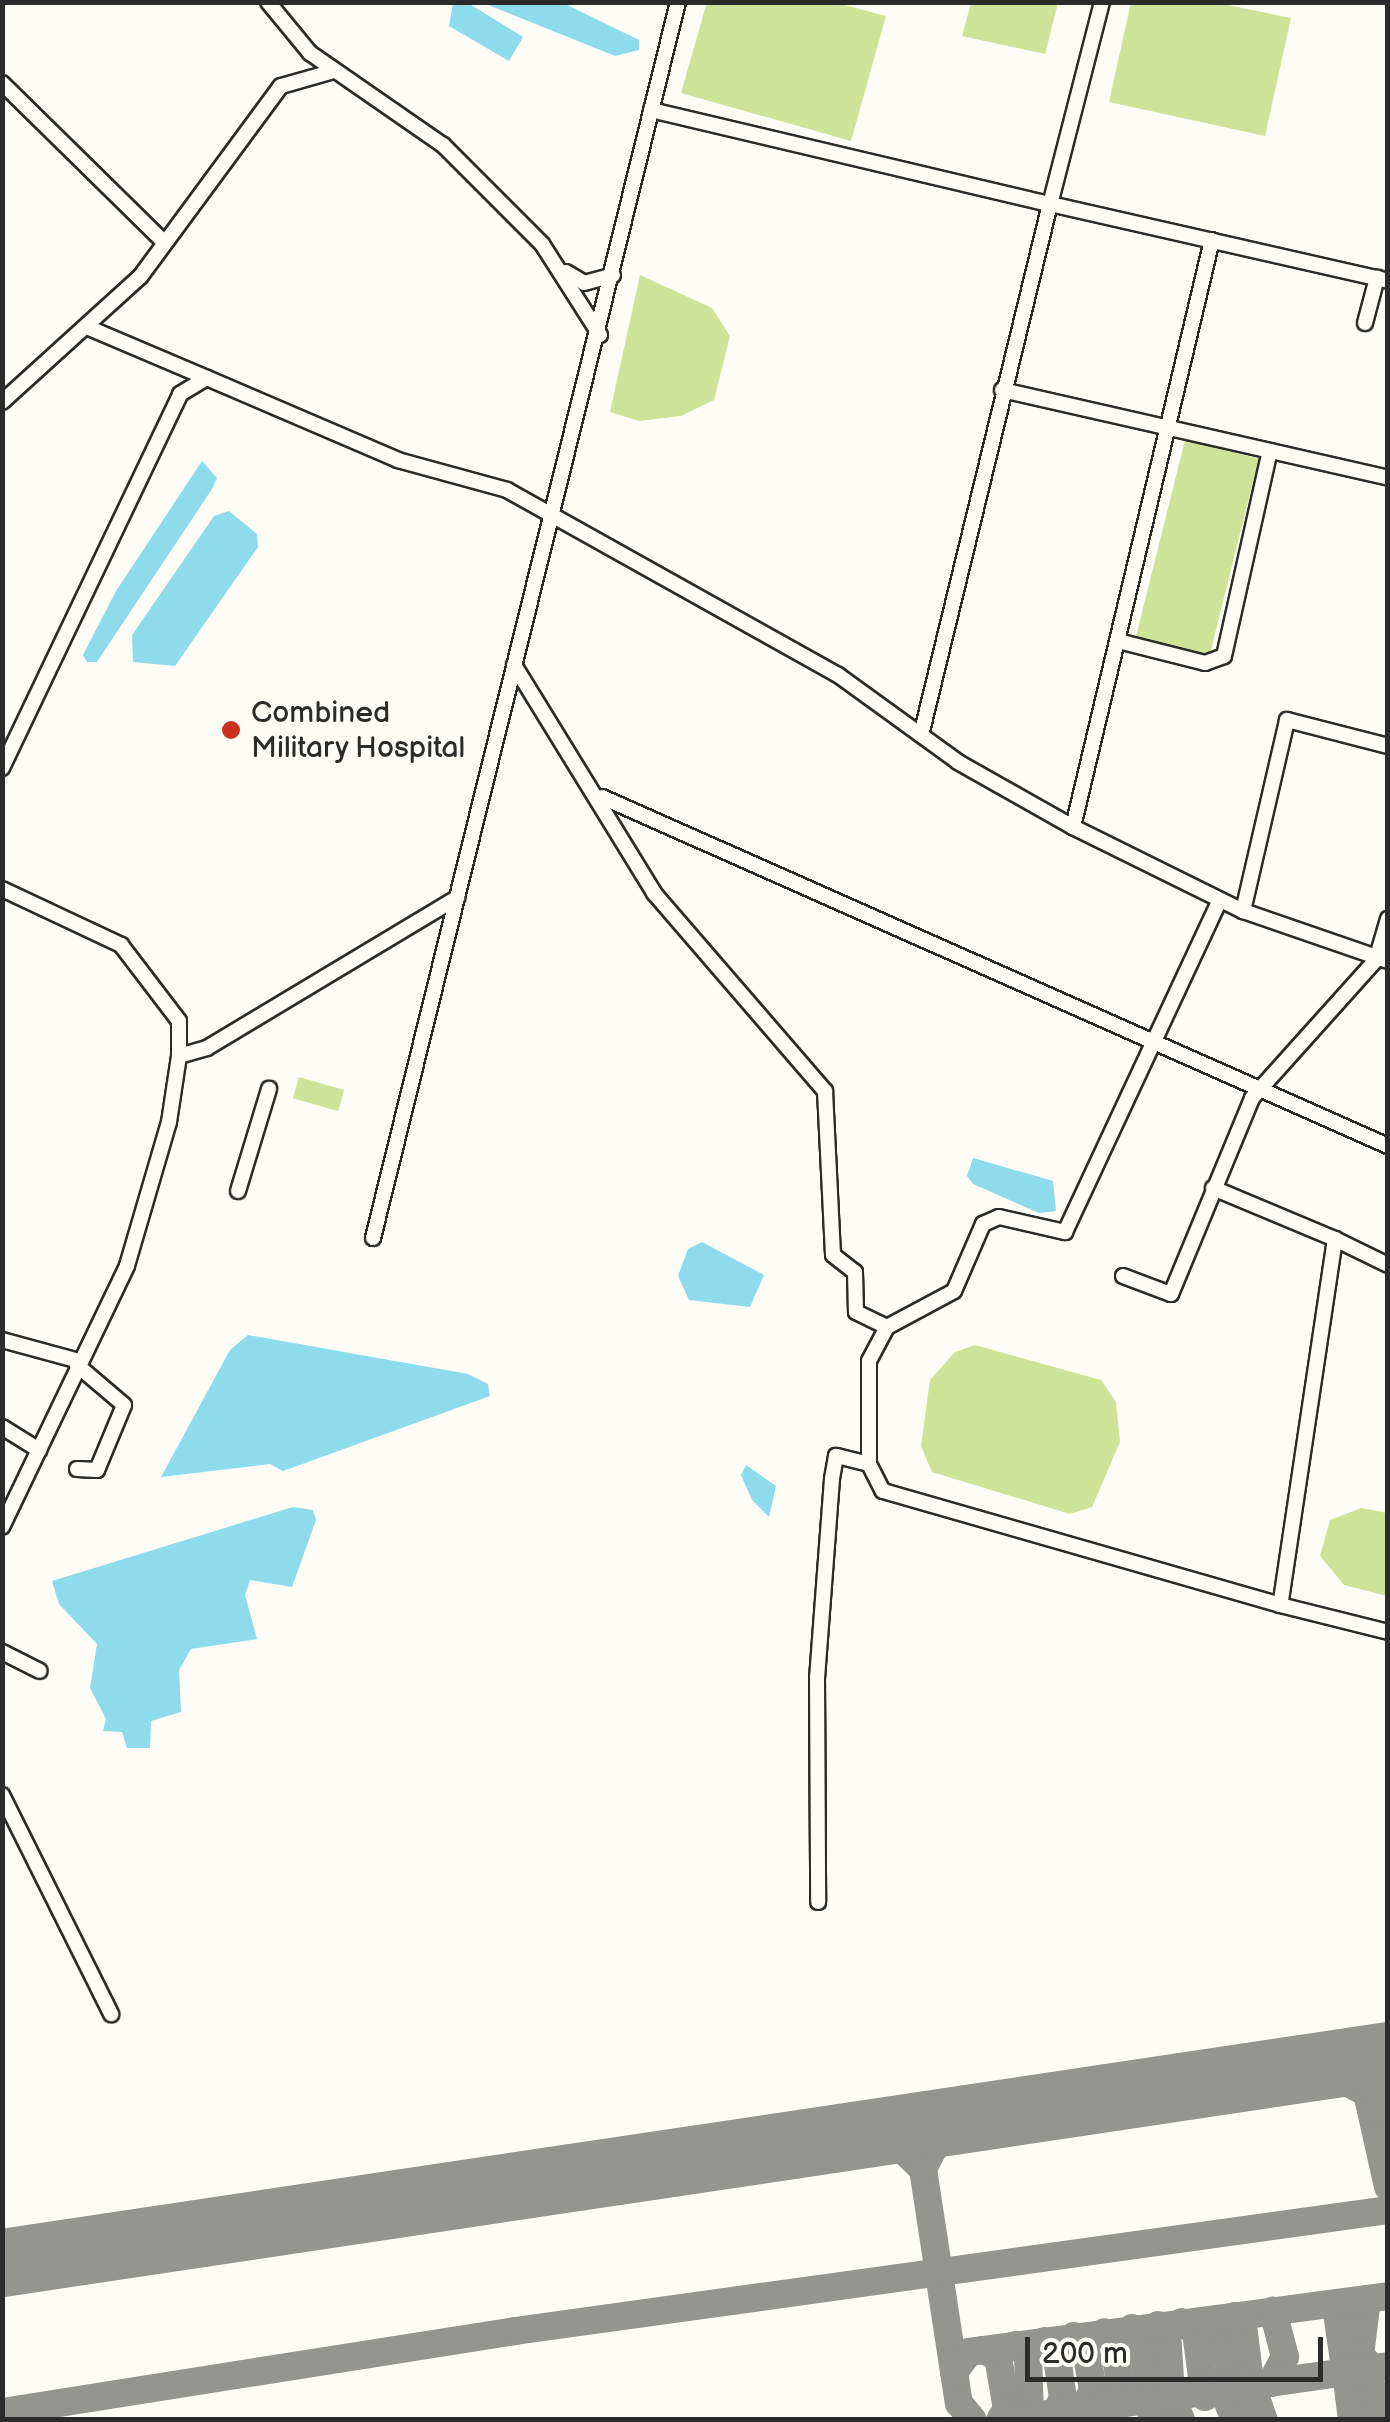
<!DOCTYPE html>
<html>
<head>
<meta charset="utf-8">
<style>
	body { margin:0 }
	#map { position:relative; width:1390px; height:2422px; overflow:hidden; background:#fdfcf7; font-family:"Balsamiq Sans",sans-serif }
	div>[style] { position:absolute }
	.green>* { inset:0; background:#cfe398; transform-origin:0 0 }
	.water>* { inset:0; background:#8edbec }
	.taxiway>* { height:28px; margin:-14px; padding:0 14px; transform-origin:14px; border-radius:14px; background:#949491 }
	.runway>* { height:68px; margin:-34px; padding:0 34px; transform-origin:34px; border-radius:34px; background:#949491 }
	.roads { filter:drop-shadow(2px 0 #2b2b2b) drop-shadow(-2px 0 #2b2b2b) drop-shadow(0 2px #2b2b2b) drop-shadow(0 -2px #2b2b2b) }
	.minor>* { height:14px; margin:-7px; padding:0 7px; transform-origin:7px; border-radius:7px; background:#fdfcf7 }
	.dots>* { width:28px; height:28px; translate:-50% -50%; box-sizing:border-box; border:5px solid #fdfcf7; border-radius:50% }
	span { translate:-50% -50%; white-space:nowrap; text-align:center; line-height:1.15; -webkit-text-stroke:10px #fdfcf7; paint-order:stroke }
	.poi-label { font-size:30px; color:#2b2b2b }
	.left { translate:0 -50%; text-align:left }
	.frame { position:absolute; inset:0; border:5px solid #2b2b2b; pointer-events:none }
	.scale { position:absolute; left:1025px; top:2337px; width:298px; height:45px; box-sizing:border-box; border:5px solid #2b2b2b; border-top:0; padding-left:12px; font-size:30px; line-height:35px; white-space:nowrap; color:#2b2b2b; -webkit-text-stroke:8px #fdfcf7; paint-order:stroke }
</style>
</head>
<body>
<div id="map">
	<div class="green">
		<div style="clip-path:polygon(707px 2px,837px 3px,886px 16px,851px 141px,681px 93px)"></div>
		<div style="clip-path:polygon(1131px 2px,1218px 3px,1291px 18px,1265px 136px,1109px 102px)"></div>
		<div style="clip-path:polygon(971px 3px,1058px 3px,1045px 54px,962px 36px)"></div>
		<div style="clip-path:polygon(640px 275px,712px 308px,730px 336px,714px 400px,681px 416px,639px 421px,610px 412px)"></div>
		<div style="left:1185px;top:440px;width:76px;height:207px;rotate:14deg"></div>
		<div style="left:299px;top:1077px;width:47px;height:22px;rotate:16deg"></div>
		<div style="clip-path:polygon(975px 1345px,1101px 1380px,1116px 1402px,1120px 1442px,1092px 1507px,1070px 1514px,932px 1472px,921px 1446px,930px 1380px,955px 1352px)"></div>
		<div style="clip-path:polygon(1361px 1508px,1387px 1513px,1387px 1596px,1344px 1585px,1320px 1556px,1330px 1520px)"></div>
	</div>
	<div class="water">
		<div style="clip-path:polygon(453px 3px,468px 3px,523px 37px,509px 61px,449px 26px)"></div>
		<div style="clip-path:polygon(483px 3px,563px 3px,639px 40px,639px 50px,615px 56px)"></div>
		<div style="clip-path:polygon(202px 461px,217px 478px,212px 489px,97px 662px,87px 662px,83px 655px,116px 591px)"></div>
		<div style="clip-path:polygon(229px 511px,257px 534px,258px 547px,175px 666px,133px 662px,132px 635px,214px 516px)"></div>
		<div style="clip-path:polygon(973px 1158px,1053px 1181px,1056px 1211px,1039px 1213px,973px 1184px,967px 1176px)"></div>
		<div style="clip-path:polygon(702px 1242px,764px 1275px,750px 1307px,689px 1300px,678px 1276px,688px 1249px)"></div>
		<div style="clip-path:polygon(248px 1335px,468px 1374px,488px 1384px,490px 1396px,283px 1471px,270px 1464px,161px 1477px,230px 1350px)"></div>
		<div style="clip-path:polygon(746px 1465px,776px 1486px,769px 1517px,752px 1500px,741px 1475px)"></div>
		<div style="clip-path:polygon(293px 1507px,313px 1510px,316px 1520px,292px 1587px,250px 1580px,245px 1595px,257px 1639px,191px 1649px,179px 1670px,181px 1712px,151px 1721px,150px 1748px,127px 1748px,122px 1732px,103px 1731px,106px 1719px,90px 1688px,97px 1644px,59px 1604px,52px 1581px)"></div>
	</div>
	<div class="taxiway">
		<div style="left:1316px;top:2066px;width:58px;rotate:27.9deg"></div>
		<div style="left:1367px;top:2093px;width:96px;rotate:77.4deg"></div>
		<div style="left:1376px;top:2109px;width:36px;rotate:-71deg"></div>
		<div style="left:865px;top:2134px;width:41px;rotate:22.8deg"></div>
		<div style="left:903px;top:2150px;width:28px;rotate:44deg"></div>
		<div style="left:923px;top:2169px;width:237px;rotate:81.3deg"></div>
		<div style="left:959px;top:2403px;width:22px;rotate:51deg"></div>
		<div style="left:923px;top:2169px;width:34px;rotate:-63deg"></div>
		<div style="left:938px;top:2139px;width:39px;rotate:-32deg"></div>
		<div style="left:1367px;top:2299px;width:56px;rotate:97.1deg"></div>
		<div style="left:1360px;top:2355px;width:19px;rotate:47deg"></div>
		<div style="left:1345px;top:2302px;width:14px;rotate:126deg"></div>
		<div style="left:1337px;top:2313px;width:49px;rotate:81.7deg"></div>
		<div style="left:1344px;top:2361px;width:15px;rotate:42deg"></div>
		<div style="left:1182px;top:2322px;width:17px;rotate:36deg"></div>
		<div style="left:1196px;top:2332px;width:53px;rotate:82.5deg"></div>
		<div style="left:1203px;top:2385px;width:10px;rotate:29deg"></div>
		<div style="left:1212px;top:2390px;width:10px;rotate:135deg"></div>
		<div style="left:1202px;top:2322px;width:22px;rotate:21deg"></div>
		<div style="left:1223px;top:2330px;width:48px;rotate:81.5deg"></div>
		<div style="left:1230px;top:2377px;width:14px;rotate:126deg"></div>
		<div style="left:1222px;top:2388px;width:35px;rotate:68deg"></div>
		<div style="left:1226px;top:2324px;width:12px;rotate:-42deg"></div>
		<div style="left:1235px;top:2316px;width:12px;rotate:48deg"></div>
		<div style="left:1243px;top:2325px;width:49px;rotate:83deg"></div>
		<div style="left:1249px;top:2374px;width:27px;rotate:123deg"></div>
		<div style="left:1158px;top:2325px;width:11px;rotate:34deg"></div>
		<div style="left:1167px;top:2331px;width:64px;rotate:86.4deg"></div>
		<div style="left:1171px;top:2395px;width:27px;rotate:68deg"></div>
		<div style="left:1132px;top:2328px;width:13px;rotate:42deg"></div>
		<div style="left:1142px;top:2337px;width:84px;rotate:83.1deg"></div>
		<div style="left:1074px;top:2336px;width:14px;rotate:39deg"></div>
		<div style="left:1085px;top:2345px;width:46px;rotate:79.9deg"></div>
		<div style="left:1093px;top:2390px;width:20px;rotate:117deg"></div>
		<div style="left:1045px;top:2341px;width:15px;rotate:42deg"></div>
		<div style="left:1056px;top:2351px;width:48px;rotate:81.5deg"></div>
		<div style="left:1063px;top:2398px;width:16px;rotate:117deg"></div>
		<div style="left:1016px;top:2345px;width:16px;rotate:40deg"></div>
		<div style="left:1028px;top:2355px;width:61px;rotate:88.1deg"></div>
		<div style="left:983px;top:2350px;width:17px;rotate:25deg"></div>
		<div style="left:998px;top:2357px;width:53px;rotate:80.2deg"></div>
		<div style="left:1007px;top:2409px;width:13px;rotate:122deg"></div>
		<div style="left:1367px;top:2369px;width:53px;rotate:75.7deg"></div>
		<div style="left:954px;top:2372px;width:25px;rotate:-53deg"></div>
		<div style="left:969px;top:2352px;width:423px;rotate:-7.6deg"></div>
		<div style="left:1346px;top:2372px;width:48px;rotate:82.9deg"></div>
		<div style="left:1271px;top:2383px;width:30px;rotate:-62deg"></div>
		<div style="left:1285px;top:2357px;width:48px;rotate:-104.6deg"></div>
		<div style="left:1252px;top:2386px;width:36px;rotate:71deg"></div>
		<div style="left:1101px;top:2398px;width:12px;rotate:31deg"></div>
		<div style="left:1111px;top:2404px;width:16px;rotate:-52deg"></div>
		<div style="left:1121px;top:2391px;width:50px;rotate:-98deg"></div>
		<div style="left:1114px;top:2341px;width:13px;rotate:-138deg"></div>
		<div style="left:2px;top:2412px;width:519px;rotate:-8.97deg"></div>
		<div style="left:515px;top:2331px;width:881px;rotate:-7.89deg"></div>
		<div style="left:1005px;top:2420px;width:387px;rotate:-8deg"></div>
	</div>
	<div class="runway">
		<div style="left:2px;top:2263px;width:1401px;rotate:-8.49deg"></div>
	</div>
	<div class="roads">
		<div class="minor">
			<div style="left:268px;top:2px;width:66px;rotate:50.5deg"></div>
			<div style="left:310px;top:53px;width:162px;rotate:34.7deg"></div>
			<div style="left:443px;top:145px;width:140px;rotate:45deg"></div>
			<div style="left:542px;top:244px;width:108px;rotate:57.5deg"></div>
			<div style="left:1102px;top:2px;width:209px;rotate:104.4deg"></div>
			<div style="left:1050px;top:204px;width:347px;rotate:12.8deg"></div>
			<div style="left:2px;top:83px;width:228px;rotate:44.5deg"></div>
			<div style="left:651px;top:110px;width:410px;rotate:13.3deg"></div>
			<div style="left:1050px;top:204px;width:546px;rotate:103.65deg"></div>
			<div style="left:566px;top:272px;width:21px;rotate:31deg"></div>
			<div style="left:584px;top:283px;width:30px;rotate:-15deg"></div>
			<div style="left:1365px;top:323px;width:47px;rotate:-75.1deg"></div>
			<div style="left:207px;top:378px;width:208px;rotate:23.2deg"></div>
			<div style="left:398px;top:460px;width:113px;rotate:15.4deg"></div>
			<div style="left:507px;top:490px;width:379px;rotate:29.2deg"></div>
			<div style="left:838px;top:675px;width:148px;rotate:35.9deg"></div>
			<div style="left:958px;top:762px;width:132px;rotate:29.5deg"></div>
			<div style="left:1073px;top:827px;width:190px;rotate:26.3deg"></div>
			<div style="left:1243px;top:911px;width:153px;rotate:19deg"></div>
			<div style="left:1002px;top:390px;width:396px;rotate:12.8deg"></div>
			<div style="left:2px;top:402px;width:186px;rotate:-42.2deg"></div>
			<div style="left:140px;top:277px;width:237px;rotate:-53.6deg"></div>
			<div style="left:281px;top:86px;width:55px;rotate:-15.8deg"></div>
			<div style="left:1118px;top:641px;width:90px;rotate:14.2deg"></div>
			<div style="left:1205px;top:663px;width:20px;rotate:-20deg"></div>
			<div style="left:1224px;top:656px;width:210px;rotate:-77.4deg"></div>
			<div style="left:514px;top:665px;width:268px;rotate:58.4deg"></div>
			<div style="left:654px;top:893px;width:262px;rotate:49.2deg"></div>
			<div style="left:825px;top:1091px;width:164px;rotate:87.2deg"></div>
			<div style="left:833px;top:1255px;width:28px;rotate:38deg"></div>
			<div style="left:855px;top:1272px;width:40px;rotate:88.6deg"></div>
			<div style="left:856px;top:1312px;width:34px;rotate:26deg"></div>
			<div style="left:887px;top:1327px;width:38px;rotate:118deg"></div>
			<div style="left:869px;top:1361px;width:103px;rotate:90deg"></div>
			<div style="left:869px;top:1464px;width:34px;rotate:-166deg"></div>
			<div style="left:836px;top:1456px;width:23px;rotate:100deg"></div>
			<div style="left:832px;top:1479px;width:199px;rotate:94.3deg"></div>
			<div style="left:817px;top:1677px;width:225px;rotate:89.7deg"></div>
			<div style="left:2px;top:768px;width:414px;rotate:-64.5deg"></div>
			<div style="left:180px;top:394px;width:31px;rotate:-31deg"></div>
			<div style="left:207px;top:378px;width:128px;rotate:-157deg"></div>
			<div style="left:602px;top:797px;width:860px;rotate:23.94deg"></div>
			<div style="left:1073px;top:827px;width:603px;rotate:-76.68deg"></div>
			<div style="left:2px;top:889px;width:132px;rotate:25.2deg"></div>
			<div style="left:121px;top:945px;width:96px;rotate:52.7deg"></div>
			<div style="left:179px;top:1021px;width:35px;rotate:90deg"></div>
			<div style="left:179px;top:1056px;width:67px;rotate:98.6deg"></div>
			<div style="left:169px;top:1122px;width:150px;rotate:106.3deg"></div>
			<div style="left:127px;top:1266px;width:289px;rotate:115.6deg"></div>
			<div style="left:1243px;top:911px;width:196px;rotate:-77deg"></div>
			<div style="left:1287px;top:720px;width:104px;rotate:14.4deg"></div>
			<div style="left:179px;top:1056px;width:29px;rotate:-16deg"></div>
			<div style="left:207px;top:1048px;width:292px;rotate:-31deg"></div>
			<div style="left:1213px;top:1188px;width:132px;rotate:22.7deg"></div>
			<div style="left:1335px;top:1239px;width:370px;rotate:98.5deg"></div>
			<div style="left:1280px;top:1605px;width:111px;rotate:14deg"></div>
			<div style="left:238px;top:1191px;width:107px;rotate:-73.1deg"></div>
			<div style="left:373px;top:1238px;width:1273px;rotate:-76.14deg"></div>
			<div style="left:1335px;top:1239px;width:59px;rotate:26.1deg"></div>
			<div style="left:1123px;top:1276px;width:51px;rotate:20.6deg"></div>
			<div style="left:1171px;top:1294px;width:212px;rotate:-67.5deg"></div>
			<div style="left:1252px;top:1098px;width:186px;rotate:-48.1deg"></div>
			<div style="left:1376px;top:960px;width:43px;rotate:-73.7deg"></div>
			<div style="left:887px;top:1327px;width:76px;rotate:-28.2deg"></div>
			<div style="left:954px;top:1291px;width:73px;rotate:-66.6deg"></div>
			<div style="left:983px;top:1224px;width:17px;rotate:-24deg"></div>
			<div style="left:999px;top:1217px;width:68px;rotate:12.8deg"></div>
			<div style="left:1065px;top:1232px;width:366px;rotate:-65deg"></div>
			<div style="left:2px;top:1340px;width:80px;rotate:15.3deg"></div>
			<div style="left:2px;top:1427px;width:44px;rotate:31.9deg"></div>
			<div style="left:869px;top:1464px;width:30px;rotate:63deg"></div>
			<div style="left:883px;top:1491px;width:413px;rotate:16deg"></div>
			<div style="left:77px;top:1469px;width:20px;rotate:3deg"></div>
			<div style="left:97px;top:1470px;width:70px;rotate:-67.4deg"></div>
			<div style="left:124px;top:1405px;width:62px;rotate:-139.6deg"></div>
			<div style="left:2px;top:1652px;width:42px;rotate:26.6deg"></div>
			<div style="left:2px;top:1795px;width:245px;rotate:63.5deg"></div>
		</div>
	</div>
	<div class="dots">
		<div style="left:231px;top:730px;background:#c8321e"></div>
	</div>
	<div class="poi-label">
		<span class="left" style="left:251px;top:730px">Combined<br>Military Hospital</span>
	</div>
	<div class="frame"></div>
	<div class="scale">200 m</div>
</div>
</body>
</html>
